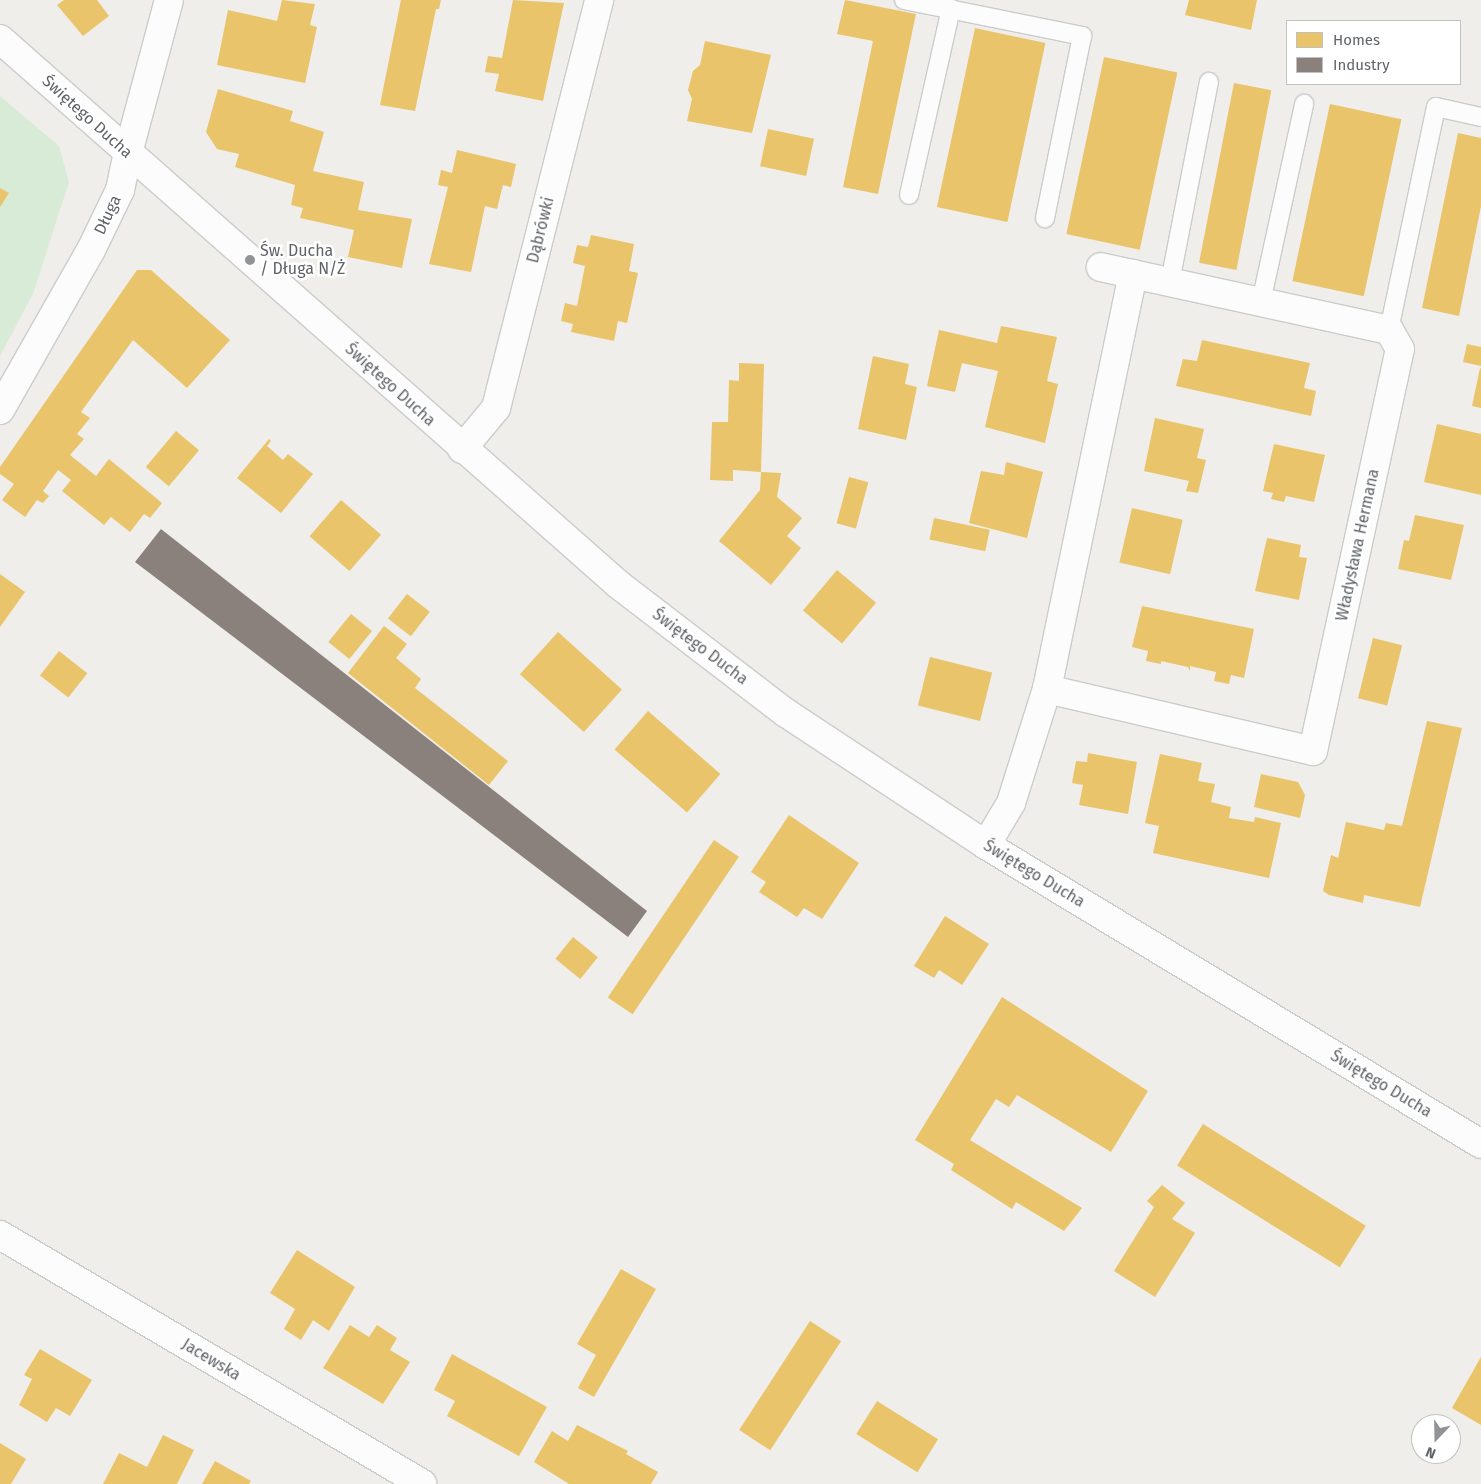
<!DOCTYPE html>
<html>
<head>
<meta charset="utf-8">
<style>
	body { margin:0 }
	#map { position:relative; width:1481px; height:1484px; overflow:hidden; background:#efeeea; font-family:"Fira Sans",sans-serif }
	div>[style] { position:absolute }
	.green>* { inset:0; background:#d8ebd6 }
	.homes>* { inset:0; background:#e9c46a; transform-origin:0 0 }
	.industry>* { inset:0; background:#8a817c }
	.roads { filter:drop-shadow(1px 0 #cbcccc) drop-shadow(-1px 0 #cbcccc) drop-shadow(0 1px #cbcccc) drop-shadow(0 -1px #cbcccc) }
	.lane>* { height:18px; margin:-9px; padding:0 9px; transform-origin:9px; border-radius:9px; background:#fdfcfc }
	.street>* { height:28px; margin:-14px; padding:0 14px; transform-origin:14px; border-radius:14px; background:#fdfcfc }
	.secondary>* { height:28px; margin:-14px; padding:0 14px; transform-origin:14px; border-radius:14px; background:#fdfcfc }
	.dots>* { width:14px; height:14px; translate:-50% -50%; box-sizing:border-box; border:2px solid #fff; border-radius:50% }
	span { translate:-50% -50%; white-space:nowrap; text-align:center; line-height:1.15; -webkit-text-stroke:5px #fff; paint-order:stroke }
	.street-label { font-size:16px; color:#5f6368 }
	.poi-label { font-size:16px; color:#5f6368 }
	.left { translate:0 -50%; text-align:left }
	.legend { position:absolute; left:1286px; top:20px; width:175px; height:65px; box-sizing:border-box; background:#fff; border:1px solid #bfc1c3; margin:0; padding:6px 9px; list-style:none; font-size:15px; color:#5f6368 }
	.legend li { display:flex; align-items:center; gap:10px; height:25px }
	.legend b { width:25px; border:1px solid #bfc1c3 }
	.north { position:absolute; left:1411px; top:1414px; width:50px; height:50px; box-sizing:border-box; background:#fff; border:1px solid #bfc1c3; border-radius:50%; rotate:201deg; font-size:14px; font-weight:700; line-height:20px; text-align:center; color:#5f6368 }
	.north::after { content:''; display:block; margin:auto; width:18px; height:22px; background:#919496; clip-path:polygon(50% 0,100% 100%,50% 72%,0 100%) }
</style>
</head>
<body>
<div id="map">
	<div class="green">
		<div style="clip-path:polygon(0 96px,59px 146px,69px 182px,33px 294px,0 356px)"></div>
	</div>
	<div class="homes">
		<div style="clip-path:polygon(64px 0,97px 0,109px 16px,83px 36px,57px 5px)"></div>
		<div style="clip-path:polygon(282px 0,315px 4px,310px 25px,317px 27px,305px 83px,217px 65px,228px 10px,277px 21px)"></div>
		<div style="clip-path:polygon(401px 0,441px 0,439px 9px,436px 9px,415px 111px,380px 105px)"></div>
		<div style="clip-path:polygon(513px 0,564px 3px,543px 101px,495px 91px,499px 74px,485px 72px,488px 56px,502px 58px)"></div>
		<div style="clip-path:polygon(845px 0,916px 14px,878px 194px,843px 187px,873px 41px,837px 34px)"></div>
		<div style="clip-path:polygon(1189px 0,1257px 0,1251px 30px,1185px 15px)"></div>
		<div style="left:975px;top:28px;width:72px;height:183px;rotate:12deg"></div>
		<div style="clip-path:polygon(705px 41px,771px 55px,752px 133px,687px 121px,692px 99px,688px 90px,693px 71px,700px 65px)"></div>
		<div style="left:1104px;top:57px;width:75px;height:181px;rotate:12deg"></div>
		<div style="left:1234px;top:83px;width:38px;height:183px;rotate:11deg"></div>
		<div style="clip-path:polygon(218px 89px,293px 111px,290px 121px,324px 132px,313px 171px,364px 182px,358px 210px,412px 219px,402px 268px,348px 257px,354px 230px,300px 218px,303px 208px,291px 205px,295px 185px,235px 167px,239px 154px,217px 149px,206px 132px)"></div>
		<div style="left:1330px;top:104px;width:73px;height:181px;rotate:12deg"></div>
		<div style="left:768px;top:129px;width:47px;height:38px;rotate:12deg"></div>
		<div style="clip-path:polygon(1458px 133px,1481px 138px,1481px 206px,1459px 316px,1422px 308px)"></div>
		<div style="clip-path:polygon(457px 150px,516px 164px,511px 187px,503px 185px,497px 209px,485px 206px,471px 272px,429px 264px,448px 187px,438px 185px,441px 170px,452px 173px)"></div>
		<div style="clip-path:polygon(0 188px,9px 193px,0 207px)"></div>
		<div style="clip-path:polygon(591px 235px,634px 244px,629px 271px,638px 273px,627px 323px,618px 321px,614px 341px,571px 332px,573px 324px,561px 321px,565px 303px,577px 306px,585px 266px,573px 263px,577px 245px,588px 247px)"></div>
		<div style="clip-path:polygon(137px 270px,151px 270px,230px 340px,187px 388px,133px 340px,81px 412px,90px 418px,77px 434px,84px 439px,70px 455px,96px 476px,109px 459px,162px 503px,150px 518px,144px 514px,130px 532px,111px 517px,104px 525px,62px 491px,71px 480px,58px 470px,43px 491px,49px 496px,43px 503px,37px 500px,25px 517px,2px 500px,14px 484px,0 474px,0 467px)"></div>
		<div style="clip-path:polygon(1001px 326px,1057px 337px,1047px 381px,1058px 384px,1045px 443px,985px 427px,998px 371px,962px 363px,955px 392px,927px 386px,939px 330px,997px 343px)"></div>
		<div style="clip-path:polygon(1202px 340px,1310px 363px,1304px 388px,1316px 391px,1311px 416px,1176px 386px,1183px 359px,1197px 361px)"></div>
		<div style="clip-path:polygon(1467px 344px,1481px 347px,1481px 366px,1463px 362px)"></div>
		<div style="clip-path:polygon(873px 356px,909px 364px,905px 384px,917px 387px,906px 440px,858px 429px)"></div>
		<div style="clip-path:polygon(739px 363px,764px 364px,761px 472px,733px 470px,733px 481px,710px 480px,712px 422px,728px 422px,729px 380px,739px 381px)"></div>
		<div style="clip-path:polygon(1480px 368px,1481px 369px,1481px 408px,1472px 406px)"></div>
		<div style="clip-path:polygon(1155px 418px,1204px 429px,1197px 458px,1206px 460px,1198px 493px,1186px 491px,1189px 481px,1144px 471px)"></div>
		<div style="clip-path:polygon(1437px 424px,1481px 434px,1481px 495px,1424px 482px)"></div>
		<div style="left:176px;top:431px;width:30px;height:47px;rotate:40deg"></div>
		<div style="clip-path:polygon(269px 439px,271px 441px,267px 446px,283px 460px,288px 454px,313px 474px,281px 513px,237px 478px)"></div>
		<div style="clip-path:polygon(1274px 444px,1325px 455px,1314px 502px,1286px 496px,1284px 502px,1271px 499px,1273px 493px,1263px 491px)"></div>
		<div style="clip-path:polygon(1006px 462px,1043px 472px,1027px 538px,969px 523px,981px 471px,1004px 475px)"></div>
		<div style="clip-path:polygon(761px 472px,781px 473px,777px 497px,802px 518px,787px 536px,801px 548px,771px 585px,719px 541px,760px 490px)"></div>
		<div style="left:849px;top:477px;width:20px;height:48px;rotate:15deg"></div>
		<div style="left:341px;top:500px;width:53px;height:48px;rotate:41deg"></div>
		<div style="left:1132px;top:508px;width:52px;height:56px;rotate:13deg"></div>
		<div style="clip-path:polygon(1415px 515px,1464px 525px,1451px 580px,1398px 569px,1404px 540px,1409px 541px)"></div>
		<div style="left:934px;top:518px;width:57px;height:22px;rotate:12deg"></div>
		<div style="clip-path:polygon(1267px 538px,1301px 545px,1299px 557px,1307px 558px,1299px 600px,1255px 591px)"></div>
		<div style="left:837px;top:570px;width:51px;height:53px;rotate:40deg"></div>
		<div style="clip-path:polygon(0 574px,25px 592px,0 627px)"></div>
		<div style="left:407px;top:594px;width:29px;height:31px;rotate:38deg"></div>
		<div style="clip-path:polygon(1142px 606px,1254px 629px,1244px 678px,1231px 675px,1229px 684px,1214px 681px,1216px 672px,1190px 666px,1190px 671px,1188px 667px,1161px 661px,1161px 664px,1146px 661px,1148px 651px,1132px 647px)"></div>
		<div style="left:351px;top:614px;width:27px;height:36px;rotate:39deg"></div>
		<div style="clip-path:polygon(384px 626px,407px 644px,396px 658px,421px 679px,415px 688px,508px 761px,489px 785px,348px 673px)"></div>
		<div style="left:558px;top:632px;width:86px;height:57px;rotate:42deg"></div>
		<div style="left:1373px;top:638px;width:30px;height:62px;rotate:14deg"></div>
		<div style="left:59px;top:651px;width:36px;height:31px;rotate:38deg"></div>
		<div style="left:930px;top:657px;width:64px;height:50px;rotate:14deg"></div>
		<div style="left:648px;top:711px;width:96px;height:51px;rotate:41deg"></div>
		<div style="clip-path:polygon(1427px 721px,1462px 728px,1420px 907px,1364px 895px,1363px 903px,1329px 895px,1323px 891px,1331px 855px,1338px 858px,1346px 822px,1384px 830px,1386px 823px,1402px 826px)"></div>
		<div style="clip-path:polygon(1088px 753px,1137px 762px,1128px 814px,1079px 805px,1083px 785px,1072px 783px,1076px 761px,1087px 762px)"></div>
		<div style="clip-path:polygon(1160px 754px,1202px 763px,1198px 781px,1215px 784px,1211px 802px,1231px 807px,1229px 818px,1254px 822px,1255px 817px,1281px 823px,1269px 878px,1153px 853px,1159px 826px,1145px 823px)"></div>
		<div style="clip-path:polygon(1261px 774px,1298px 782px,1305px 795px,1300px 818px,1254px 807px)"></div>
		<div style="clip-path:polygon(789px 815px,859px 863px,822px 919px,804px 908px,797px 917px,759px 892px,766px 882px,751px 872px)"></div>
		<div style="left:714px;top:840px;width:30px;height:190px;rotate:34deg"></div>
		<div style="clip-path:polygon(945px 916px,989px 944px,962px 985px,939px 970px,934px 978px,914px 966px)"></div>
		<div style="left:573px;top:937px;width:32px;height:28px;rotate:39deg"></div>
		<div style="clip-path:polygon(1002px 997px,1148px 1091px,1111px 1152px,1017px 1095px,1009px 1107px,996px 1099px,970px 1140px,1082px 1208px,1064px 1231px,1016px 1202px,1012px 1209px,951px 1170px,954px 1164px,915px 1140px)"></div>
		<div style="left:1203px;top:1124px;width:192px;height:49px;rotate:32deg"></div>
		<div style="clip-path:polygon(1162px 1185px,1185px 1203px,1172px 1219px,1195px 1233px,1155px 1297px,1114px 1271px,1154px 1207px,1147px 1201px)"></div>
		<div style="clip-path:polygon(297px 1250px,355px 1287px,329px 1331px,313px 1320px,301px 1340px,284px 1329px,295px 1309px,270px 1293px)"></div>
		<div style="clip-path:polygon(621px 1269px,656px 1289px,594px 1397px,578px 1388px,596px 1355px,577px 1344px)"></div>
		<div style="left:810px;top:1321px;width:37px;height:130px;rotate:33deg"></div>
		<div style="clip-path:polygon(350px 1325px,369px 1337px,377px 1325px,397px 1338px,390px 1350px,410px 1362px,383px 1404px,323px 1368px)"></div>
		<div style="clip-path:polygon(40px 1349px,92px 1380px,70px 1416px,56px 1408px,47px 1422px,19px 1405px,32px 1379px,24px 1375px)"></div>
		<div style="clip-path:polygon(452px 1354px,547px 1407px,519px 1456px,447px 1416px,455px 1401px,434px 1390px)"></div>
		<div style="clip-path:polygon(1481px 1357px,1481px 1425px,1452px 1408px)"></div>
		<div style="left:877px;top:1401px;width:72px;height:39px;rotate:32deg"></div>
		<div style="clip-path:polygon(577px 1425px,628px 1451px,626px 1454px,658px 1472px,651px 1484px,569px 1484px,534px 1462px,552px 1431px,568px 1441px)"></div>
		<div style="clip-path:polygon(163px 1435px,194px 1450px,177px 1484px,103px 1484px,119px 1453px,147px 1467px)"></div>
		<div style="clip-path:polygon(0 1443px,26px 1459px,11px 1484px,0 1484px)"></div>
		<div style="clip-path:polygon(215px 1461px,251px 1481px,249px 1484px,202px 1484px)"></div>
	</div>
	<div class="industry">
		<div style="clip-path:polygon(161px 529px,647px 911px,628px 937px,135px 562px)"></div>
	</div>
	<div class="roads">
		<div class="lane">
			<div style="left:904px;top:0;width:182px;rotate:11.4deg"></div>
			<div style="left:1082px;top:36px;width:186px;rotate:101.5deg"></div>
			<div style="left:909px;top:195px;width:191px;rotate:-77.3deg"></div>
			<div style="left:1170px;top:282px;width:204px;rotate:-79deg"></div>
			<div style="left:1261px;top:302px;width:203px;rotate:-77.7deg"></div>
			<div style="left:1389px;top:330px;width:228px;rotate:-78.1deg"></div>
			<div style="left:1436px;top:107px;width:46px;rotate:12.5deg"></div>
		</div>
		<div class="street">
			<div style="left:0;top:410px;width:184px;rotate:-60.4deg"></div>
			<div style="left:91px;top:250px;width:67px;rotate:-64.2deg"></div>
			<div style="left:120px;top:190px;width:38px;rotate:-78deg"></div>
			<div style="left:462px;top:449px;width:53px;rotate:-50.3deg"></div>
			<div style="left:496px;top:408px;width:421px;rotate:-75.8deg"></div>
			<div style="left:1047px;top:689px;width:273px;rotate:13.1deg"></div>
			<div style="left:1313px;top:751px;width:411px;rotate:-77.8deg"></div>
			<div style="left:1400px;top:349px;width:22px;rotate:-120deg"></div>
			<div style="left:1389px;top:330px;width:295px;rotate:-167.7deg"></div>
			<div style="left:986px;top:845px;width:49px;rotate:-59.2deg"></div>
			<div style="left:1011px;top:803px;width:120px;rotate:-72.5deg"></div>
			<div style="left:1047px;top:689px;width:424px;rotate:-78.3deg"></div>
		</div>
		<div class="secondary">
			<div style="left:0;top:39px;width:825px;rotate:41.41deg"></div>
			<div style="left:619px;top:585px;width:210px;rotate:37.5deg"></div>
			<div style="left:786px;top:713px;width:240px;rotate:33.4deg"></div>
			<div style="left:986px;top:845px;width:578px;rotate:31.13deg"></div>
			<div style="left:128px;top:153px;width:158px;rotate:-75deg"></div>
			<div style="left:0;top:1235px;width:490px;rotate:30.5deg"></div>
		</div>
	</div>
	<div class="dots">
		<div style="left:250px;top:260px;background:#919496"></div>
	</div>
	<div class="street-label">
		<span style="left:87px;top:117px;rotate:42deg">Świętego Ducha</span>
		<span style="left:108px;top:215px;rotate:-65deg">Długa</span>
		<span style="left:541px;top:230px;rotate:-76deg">Dąbrówki</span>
		<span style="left:390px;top:385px;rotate:42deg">Świętego Ducha</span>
		<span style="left:1358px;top:545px;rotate:-78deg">Władysława Hermana</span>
		<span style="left:700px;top:647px;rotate:37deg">Świętego Ducha</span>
		<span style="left:1034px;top:874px;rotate:31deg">Świętego Ducha</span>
		<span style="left:1381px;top:1084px;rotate:31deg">Świętego Ducha</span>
		<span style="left:211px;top:1360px;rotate:31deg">Jacewska</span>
	</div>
	<div class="poi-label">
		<span class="left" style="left:260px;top:260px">Św. Ducha<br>/ Długa N/Ż</span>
	</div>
	<ul class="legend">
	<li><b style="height:14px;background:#e9c46a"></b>Homes</li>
	<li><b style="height:14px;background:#8a817c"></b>Industry</li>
	</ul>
	<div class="north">N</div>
</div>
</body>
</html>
